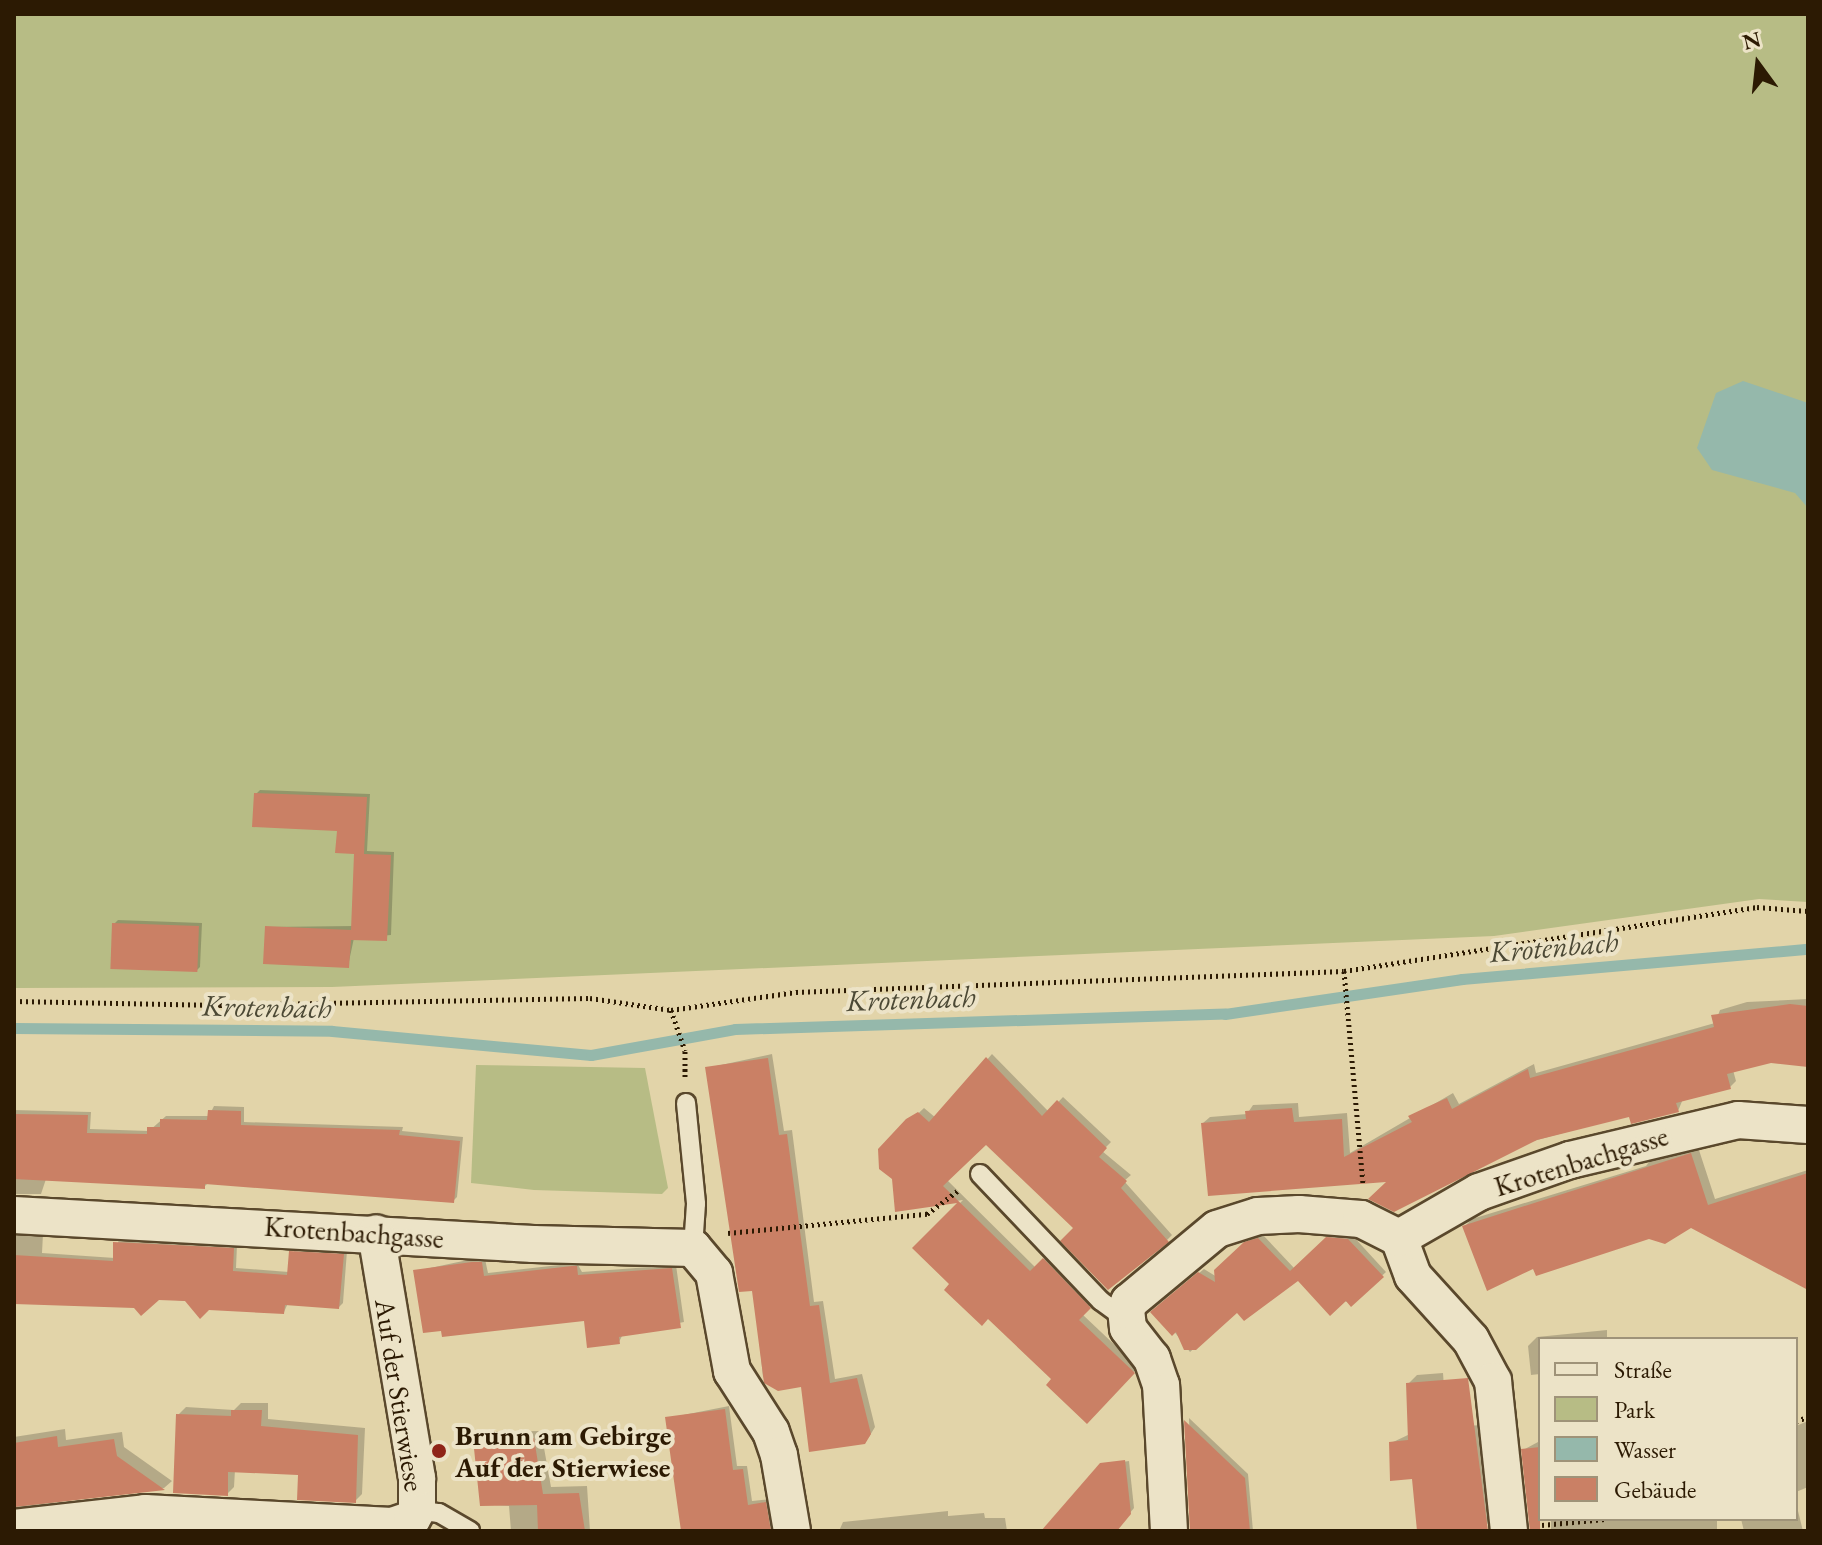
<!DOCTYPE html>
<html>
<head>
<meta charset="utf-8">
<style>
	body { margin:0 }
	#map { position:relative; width:1822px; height:1545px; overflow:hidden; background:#e2d4a9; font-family:"EB Garamond",serif }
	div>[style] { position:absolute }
	.green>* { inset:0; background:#b7bc85 }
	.water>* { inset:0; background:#95b8ab }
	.shadow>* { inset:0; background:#0003; transform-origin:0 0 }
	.stream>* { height:11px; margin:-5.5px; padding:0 5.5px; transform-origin:5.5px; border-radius:5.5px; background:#95b8ab }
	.building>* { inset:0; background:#ca8065; transform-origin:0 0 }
	.path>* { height:5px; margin-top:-2.5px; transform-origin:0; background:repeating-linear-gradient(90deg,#2c1a03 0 2px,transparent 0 6px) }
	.roads { filter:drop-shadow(2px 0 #5a482c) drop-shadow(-2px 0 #5a482c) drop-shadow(0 2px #5a482c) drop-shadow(0 -2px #5a482c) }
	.service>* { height:18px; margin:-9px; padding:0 9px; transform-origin:9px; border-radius:9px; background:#ece3c7 }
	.minor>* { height:36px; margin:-18px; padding:0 18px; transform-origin:18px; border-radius:18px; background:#ece3c7 }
	.dots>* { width:22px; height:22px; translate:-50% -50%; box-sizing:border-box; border:4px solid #ece3c7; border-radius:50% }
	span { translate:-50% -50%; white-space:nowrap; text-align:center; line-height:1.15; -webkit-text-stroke:8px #ece3c7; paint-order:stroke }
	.street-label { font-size:28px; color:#2c1a03 }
	.poi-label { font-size:28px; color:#2c1a03; font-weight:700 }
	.left { translate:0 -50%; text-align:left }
	.water-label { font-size:30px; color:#4c4935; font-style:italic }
	.frame { position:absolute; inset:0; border:16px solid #2c1a03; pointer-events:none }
	.legend { position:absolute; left:1538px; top:1337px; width:260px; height:184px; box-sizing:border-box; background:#ece3c7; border:2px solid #9f9379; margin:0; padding:10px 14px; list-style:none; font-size:24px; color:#2c1a03 }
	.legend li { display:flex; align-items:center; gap:16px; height:40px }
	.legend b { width:40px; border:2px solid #9f9379 }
	.north { position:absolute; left:1718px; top:24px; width:80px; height:80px; -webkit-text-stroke:6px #ece3c7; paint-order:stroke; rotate:345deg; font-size:22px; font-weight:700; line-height:32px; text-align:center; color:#2c1a03 }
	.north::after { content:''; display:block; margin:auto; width:28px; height:36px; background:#2c1a03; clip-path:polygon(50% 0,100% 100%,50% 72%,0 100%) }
</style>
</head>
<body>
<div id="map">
	<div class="green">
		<div style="clip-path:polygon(14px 14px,1808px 14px,1808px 902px,1759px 899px,1494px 936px,332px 987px,14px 988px)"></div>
		<div style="clip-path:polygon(476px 1065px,645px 1068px,668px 1188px,662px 1194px,534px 1190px,471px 1183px)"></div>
	</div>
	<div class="water">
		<div style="clip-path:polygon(1743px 381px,1808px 403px,1808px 508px,1795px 493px,1712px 470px,1697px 448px,1716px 393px)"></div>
	</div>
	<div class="shadow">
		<div style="clip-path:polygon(260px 790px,370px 794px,367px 851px,394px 852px,391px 935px,354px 938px,348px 966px,267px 927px,353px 926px,356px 852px,339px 829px,256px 794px)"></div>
		<div style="clip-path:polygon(118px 920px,202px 923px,200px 967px,196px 971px,114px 924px)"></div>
		<div style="clip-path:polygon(1808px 999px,1808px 1065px,1771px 1061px,1733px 1070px,1736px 1081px,1730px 1087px,1683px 1099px,1678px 1111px,1630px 1115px,1391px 1179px,1203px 1123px,1210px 1117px,1247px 1114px,1253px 1105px,1298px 1103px,1299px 1117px,1347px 1113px,1350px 1153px,1453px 1093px,1459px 1104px,1534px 1064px,1536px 1073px,1715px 1023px,1720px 1010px,1747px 1002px)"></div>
		<div style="clip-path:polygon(772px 1054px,784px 1131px,792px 1130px,814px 1302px,823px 1301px,835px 1379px,862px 1374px,875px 1427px,869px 1437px,802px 1385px,778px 1389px,763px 1377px,754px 1289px,740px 1290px,707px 1068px)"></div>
		<div style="clip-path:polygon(992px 1054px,1049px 1112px,1063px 1097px,1111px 1142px,1102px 1151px,1131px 1175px,1124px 1181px,1172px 1235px,1167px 1240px,1076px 1228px,986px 1143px,947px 1180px,1036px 1268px,1049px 1254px,1094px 1301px,1082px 1314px,1138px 1367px,1087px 1422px,1054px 1379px,915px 1248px,963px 1200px,897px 1210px,894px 1177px,880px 1150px,924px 1108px,936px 1118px)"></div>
		<div style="clip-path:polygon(214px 1106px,244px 1107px,244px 1122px,403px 1127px,402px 1131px,463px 1137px,457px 1197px,453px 1201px,209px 1182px,204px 1187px,46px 1179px,41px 1194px,14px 1194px,14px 1110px,91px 1112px,90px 1129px,149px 1131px,166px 1116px,209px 1116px)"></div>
		<div style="clip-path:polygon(1698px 1147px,1715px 1199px,1808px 1170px,1808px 1270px,1691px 1226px,1534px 1267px,1465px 1226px,1472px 1219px,1646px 1166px,1652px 1158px)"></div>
		<div style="clip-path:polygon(14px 1230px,43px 1234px,42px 1253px,115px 1258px,119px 1238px,237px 1245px,236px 1268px,289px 1272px,295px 1248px,347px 1251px,343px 1303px,339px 1307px,288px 1303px,284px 1312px,158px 1298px,135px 1306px,14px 1302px)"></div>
		<div style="clip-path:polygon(1332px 1234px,1353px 1236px,1386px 1272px,1351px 1304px,1298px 1278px,1237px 1310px,1190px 1352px,1156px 1308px,1204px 1269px,1217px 1277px,1216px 1271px,1251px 1239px,1263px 1235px,1295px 1269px)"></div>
		<div style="clip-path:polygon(477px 1258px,485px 1259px,488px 1273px,577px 1263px,582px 1272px,676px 1265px,684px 1322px,623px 1334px,619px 1342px,586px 1319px,416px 1271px)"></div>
		<div style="clip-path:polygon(1607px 1330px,1607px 1339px,1540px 1339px,1540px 1374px,1531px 1375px,1528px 1346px,1537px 1337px)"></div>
		<div style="clip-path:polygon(1443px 1373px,1447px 1427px,1483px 1425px,1490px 1520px,1483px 1531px,1419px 1531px,1414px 1477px,1391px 1443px,1410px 1434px,1408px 1384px,1417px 1375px)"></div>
		<div style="clip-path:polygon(241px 1403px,268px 1403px,268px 1419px,365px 1428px,362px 1494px,355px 1501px,300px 1473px,235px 1470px,234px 1487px,227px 1494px,178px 1415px,186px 1407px,234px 1410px)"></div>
		<div style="clip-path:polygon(729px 1406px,737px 1466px,747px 1466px,752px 1501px,770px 1499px,776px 1531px,699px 1531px,668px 1418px)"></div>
		<div style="clip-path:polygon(1189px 1418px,1248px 1474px,1253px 1531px,1193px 1531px)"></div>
		<div style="clip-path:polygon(1808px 1421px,1808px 1487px,1796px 1492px,1796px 1426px)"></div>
		<div style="clip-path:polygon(1540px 1426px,1540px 1507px,1523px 1450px,1538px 1442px)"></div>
		<div style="clip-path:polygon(65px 1429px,66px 1440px,122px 1432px,124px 1447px,172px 1481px,164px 1488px,14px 1508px,14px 1437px)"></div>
		<div style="clip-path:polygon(541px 1431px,551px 1487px,587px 1486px,590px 1531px,511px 1531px,509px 1506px,481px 1504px,476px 1440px,484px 1432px)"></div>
		<div style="clip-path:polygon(1129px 1461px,1134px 1508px,1115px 1531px,1050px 1531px,1101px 1465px)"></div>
		<div style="clip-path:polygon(1796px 1503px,1803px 1531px,1744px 1531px,1741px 1519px,1796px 1519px)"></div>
		<div style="clip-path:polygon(948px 1511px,948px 1516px,984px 1513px,985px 1518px,1005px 1518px,1007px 1531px,839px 1531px,843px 1522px)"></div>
		<div style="left:1551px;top:1519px;width:166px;height:12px"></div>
	</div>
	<div class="stream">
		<div style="left:14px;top:1028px;width:318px;rotate:0.5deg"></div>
		<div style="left:332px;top:1031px;width:260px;rotate:5.3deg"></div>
		<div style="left:591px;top:1055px;width:146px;rotate:-10.2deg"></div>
		<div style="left:735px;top:1029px;width:490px;rotate:-1.8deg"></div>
		<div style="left:1225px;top:1014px;width:240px;rotate:-8.4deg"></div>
		<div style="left:1462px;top:979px;width:347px;rotate:-5deg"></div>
	</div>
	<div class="building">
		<div style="clip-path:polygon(254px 793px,367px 797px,364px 854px,391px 855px,387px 941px,351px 940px,349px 968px,263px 964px,265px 926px,351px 930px,354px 854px,335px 853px,337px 831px,252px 827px)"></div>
		<div style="left:112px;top:923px;width:87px;height:46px;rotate:2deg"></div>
		<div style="clip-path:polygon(1790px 1004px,1808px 1006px,1808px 1067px,1771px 1063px,1727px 1074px,1731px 1089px,1676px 1103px,1679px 1112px,1631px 1124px,1629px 1117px,1537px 1140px,1394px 1212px,1368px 1199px,1386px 1182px,1208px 1196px,1201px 1123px,1246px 1119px,1245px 1111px,1292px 1108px,1294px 1122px,1342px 1119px,1344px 1157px,1412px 1122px,1408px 1116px,1427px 1107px,1447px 1098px,1452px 1109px,1528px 1069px,1530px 1078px,1714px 1027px,1711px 1015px)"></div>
		<div style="clip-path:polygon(986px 1057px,1042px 1116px,1057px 1100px,1107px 1148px,1099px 1157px,1127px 1181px,1121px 1188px,1169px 1242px,1108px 1290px,1060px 1241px,1073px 1228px,986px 1145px,943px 1186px,1030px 1271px,1043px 1258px,1091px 1308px,1079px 1320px,1135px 1373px,1087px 1424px,1046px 1385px,1051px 1379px,988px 1319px,982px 1326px,944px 1290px,949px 1284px,912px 1248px,957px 1203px,895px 1212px,892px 1179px,879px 1169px,878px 1149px,906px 1119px,918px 1112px,929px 1122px)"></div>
		<div style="clip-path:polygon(768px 1058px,779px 1135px,787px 1134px,810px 1306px,819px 1305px,830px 1383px,857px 1378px,871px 1434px,865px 1444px,809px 1452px,801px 1387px,778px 1391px,764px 1383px,752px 1291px,739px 1292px,705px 1067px)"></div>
		<div style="clip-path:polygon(208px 1110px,241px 1111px,241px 1125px,400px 1130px,399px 1135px,460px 1141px,454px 1203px,205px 1184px,205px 1189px,14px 1179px,14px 1114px,88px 1115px,87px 1133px,147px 1134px,147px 1127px,160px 1127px,160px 1119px,207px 1120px)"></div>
		<div style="clip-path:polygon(1691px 1153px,1708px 1205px,1808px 1173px,1808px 1290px,1691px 1228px,1665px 1244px,1649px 1239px,1536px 1276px,1533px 1269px,1487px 1291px,1462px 1226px)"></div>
		<div style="clip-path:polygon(1326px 1237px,1348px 1239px,1384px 1277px,1351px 1307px,1346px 1301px,1330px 1316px,1298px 1281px,1244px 1321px,1237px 1313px,1196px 1350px,1184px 1350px,1176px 1332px,1172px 1336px,1150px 1312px,1198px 1272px,1215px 1282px,1214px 1270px,1244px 1242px,1258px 1238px,1290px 1271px)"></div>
		<div style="clip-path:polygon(113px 1242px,234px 1248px,233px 1271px,287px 1275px,289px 1251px,344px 1254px,339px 1309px,285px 1305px,284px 1314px,209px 1310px,200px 1319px,185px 1301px,159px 1300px,141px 1316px,134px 1308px,14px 1304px,14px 1255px,113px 1261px)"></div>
		<div style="clip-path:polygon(472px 1262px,482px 1262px,484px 1276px,572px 1266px,577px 1266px,578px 1275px,672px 1268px,681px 1328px,619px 1337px,620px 1344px,587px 1348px,584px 1321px,442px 1337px,441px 1331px,423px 1333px,413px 1270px)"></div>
		<div style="clip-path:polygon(1468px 1378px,1488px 1531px,1417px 1531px,1412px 1479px,1390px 1481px,1389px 1442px,1408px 1440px,1406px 1383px)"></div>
		<div style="clip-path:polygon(725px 1409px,733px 1470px,743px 1469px,748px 1505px,766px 1502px,771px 1531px,681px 1531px,665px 1417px)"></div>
		<div style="clip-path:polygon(231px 1410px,262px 1410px,261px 1426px,358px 1435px,356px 1503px,297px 1500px,298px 1475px,228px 1472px,228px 1496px,173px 1493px,176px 1414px,231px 1416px)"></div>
		<div style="clip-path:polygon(1184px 1420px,1245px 1478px,1250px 1531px,1190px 1531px)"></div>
		<div style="clip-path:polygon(518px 1435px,518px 1440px,534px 1438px,543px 1494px,579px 1493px,585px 1531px,538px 1531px,537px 1505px,480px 1506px,473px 1439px)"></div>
		<div style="clip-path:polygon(57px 1436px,58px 1447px,114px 1439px,117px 1456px,165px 1490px,14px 1507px,14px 1443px)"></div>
		<div style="clip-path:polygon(1540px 1447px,1540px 1531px,1530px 1531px,1521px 1449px)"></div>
		<div style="clip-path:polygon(1125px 1460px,1131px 1514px,1117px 1531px,1041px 1531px,1100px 1463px)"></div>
	</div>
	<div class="path">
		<div style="left:1344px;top:971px;width:215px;rotate:84.9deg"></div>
		<div style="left:14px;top:1001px;width:206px;rotate:1.1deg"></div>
		<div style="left:220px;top:1005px;width:370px;rotate:-1.1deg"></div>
		<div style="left:590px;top:998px;width:82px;rotate:8.4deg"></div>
		<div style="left:671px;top:1010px;width:126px;rotate:-8.2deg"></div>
		<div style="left:796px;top:992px;width:548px;rotate:-2.19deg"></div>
		<div style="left:1344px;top:971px;width:418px;rotate:-8.8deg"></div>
		<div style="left:1757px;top:907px;width:51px;rotate:4.5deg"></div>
		<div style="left:671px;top:1010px;width:43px;rotate:71.1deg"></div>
		<div style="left:685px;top:1051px;width:27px;rotate:90deg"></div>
		<div style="left:728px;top:1233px;width:200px;rotate:-5.5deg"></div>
		<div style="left:927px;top:1214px;width:41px;rotate:-37.1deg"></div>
		<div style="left:1796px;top:1421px;width:13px;rotate:-18deg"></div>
		<div style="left:1542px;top:1525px;width:63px;rotate:-5.4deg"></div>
	</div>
	<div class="roads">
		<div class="service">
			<div style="left:686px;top:1103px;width:101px;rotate:84.3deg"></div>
			<div style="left:696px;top:1204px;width:44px;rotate:93.9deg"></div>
			<div style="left:980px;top:1174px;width:175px;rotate:46.4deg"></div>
			<div style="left:1101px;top:1301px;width:31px;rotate:36deg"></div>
			<div style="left:417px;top:1510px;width:22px;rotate:8deg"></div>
			<div style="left:439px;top:1513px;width:36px;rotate:30deg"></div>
		</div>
		<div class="minor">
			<div style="left:14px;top:1215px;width:520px;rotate:3.2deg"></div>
			<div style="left:533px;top:1244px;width:160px;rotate:1.4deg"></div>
			<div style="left:693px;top:1248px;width:33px;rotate:50deg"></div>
			<div style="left:714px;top:1273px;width:100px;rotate:79.6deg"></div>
			<div style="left:732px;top:1371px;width:72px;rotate:57.4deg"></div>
			<div style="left:771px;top:1432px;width:24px;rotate:71deg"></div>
			<div style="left:779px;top:1455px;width:77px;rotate:80.3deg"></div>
			<div style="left:1399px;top:1238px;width:40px;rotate:69.8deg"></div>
			<div style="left:1413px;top:1276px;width:86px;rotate:47.8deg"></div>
			<div style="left:1471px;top:1340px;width:47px;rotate:61.8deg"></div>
			<div style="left:1493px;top:1381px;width:151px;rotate:83.9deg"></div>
			<div style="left:14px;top:1528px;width:132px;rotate:-6.5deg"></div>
			<div style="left:145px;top:1513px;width:247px;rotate:3deg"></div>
			<div style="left:392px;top:1526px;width:21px;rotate:-19deg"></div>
			<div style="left:412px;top:1519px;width:10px;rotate:-61deg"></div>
			<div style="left:417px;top:1510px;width:32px;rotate:-90deg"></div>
			<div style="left:417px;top:1478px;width:248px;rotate:-99.5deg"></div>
			<div style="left:1169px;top:1531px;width:146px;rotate:-93.1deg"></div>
			<div style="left:1161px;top:1385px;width:28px;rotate:-109deg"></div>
			<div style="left:1152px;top:1359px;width:39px;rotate:-128deg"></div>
			<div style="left:1128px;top:1328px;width:18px;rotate:-96deg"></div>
			<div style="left:1126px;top:1310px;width:9px;rotate:-69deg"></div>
			<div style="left:1129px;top:1302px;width:114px;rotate:-39.7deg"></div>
			<div style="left:1217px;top:1229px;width:43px;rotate:-17.6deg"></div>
			<div style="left:1258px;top:1216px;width:41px;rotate:-2.8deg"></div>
			<div style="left:1299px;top:1214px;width:62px;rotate:4.6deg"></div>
			<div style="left:1361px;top:1219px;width:42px;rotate:26.6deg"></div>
			<div style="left:1399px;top:1238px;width:92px;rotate:-29.9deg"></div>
			<div style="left:1479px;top:1192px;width:96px;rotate:-19.4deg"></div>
			<div style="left:1570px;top:1160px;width:173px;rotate:-13.4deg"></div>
			<div style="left:1738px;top:1120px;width:70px;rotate:4.1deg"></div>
		</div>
	</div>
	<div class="dots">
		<div style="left:439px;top:1451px;background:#8f2418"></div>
	</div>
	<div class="street-label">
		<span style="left:1581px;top:1161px;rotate:-17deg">Krotenbachgasse</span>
		<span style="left:354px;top:1232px;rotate:4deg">Krotenbachgasse</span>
		<span style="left:400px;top:1395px;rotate:81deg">Auf der Stierwiese</span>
	</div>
	<div class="poi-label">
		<span class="left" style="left:455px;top:1451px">Brunn am Gebirge<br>Auf der Stierwiese</span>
	</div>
	<div class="water-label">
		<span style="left:1554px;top:947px;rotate:-5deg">Krotenbach</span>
		<span style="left:911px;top:999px;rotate:-2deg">Krotenbach</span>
		<span style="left:267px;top:1007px;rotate:1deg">Krotenbach</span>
	</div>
	<div class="frame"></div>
	<ul class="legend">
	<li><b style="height:10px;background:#ece3c7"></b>Straße</li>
	<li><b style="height:22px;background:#b7bc85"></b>Park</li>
	<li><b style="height:22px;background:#95b8ab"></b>Wasser</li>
	<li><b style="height:22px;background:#ca8065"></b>Gebäude</li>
	</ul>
	<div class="north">N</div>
</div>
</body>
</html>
